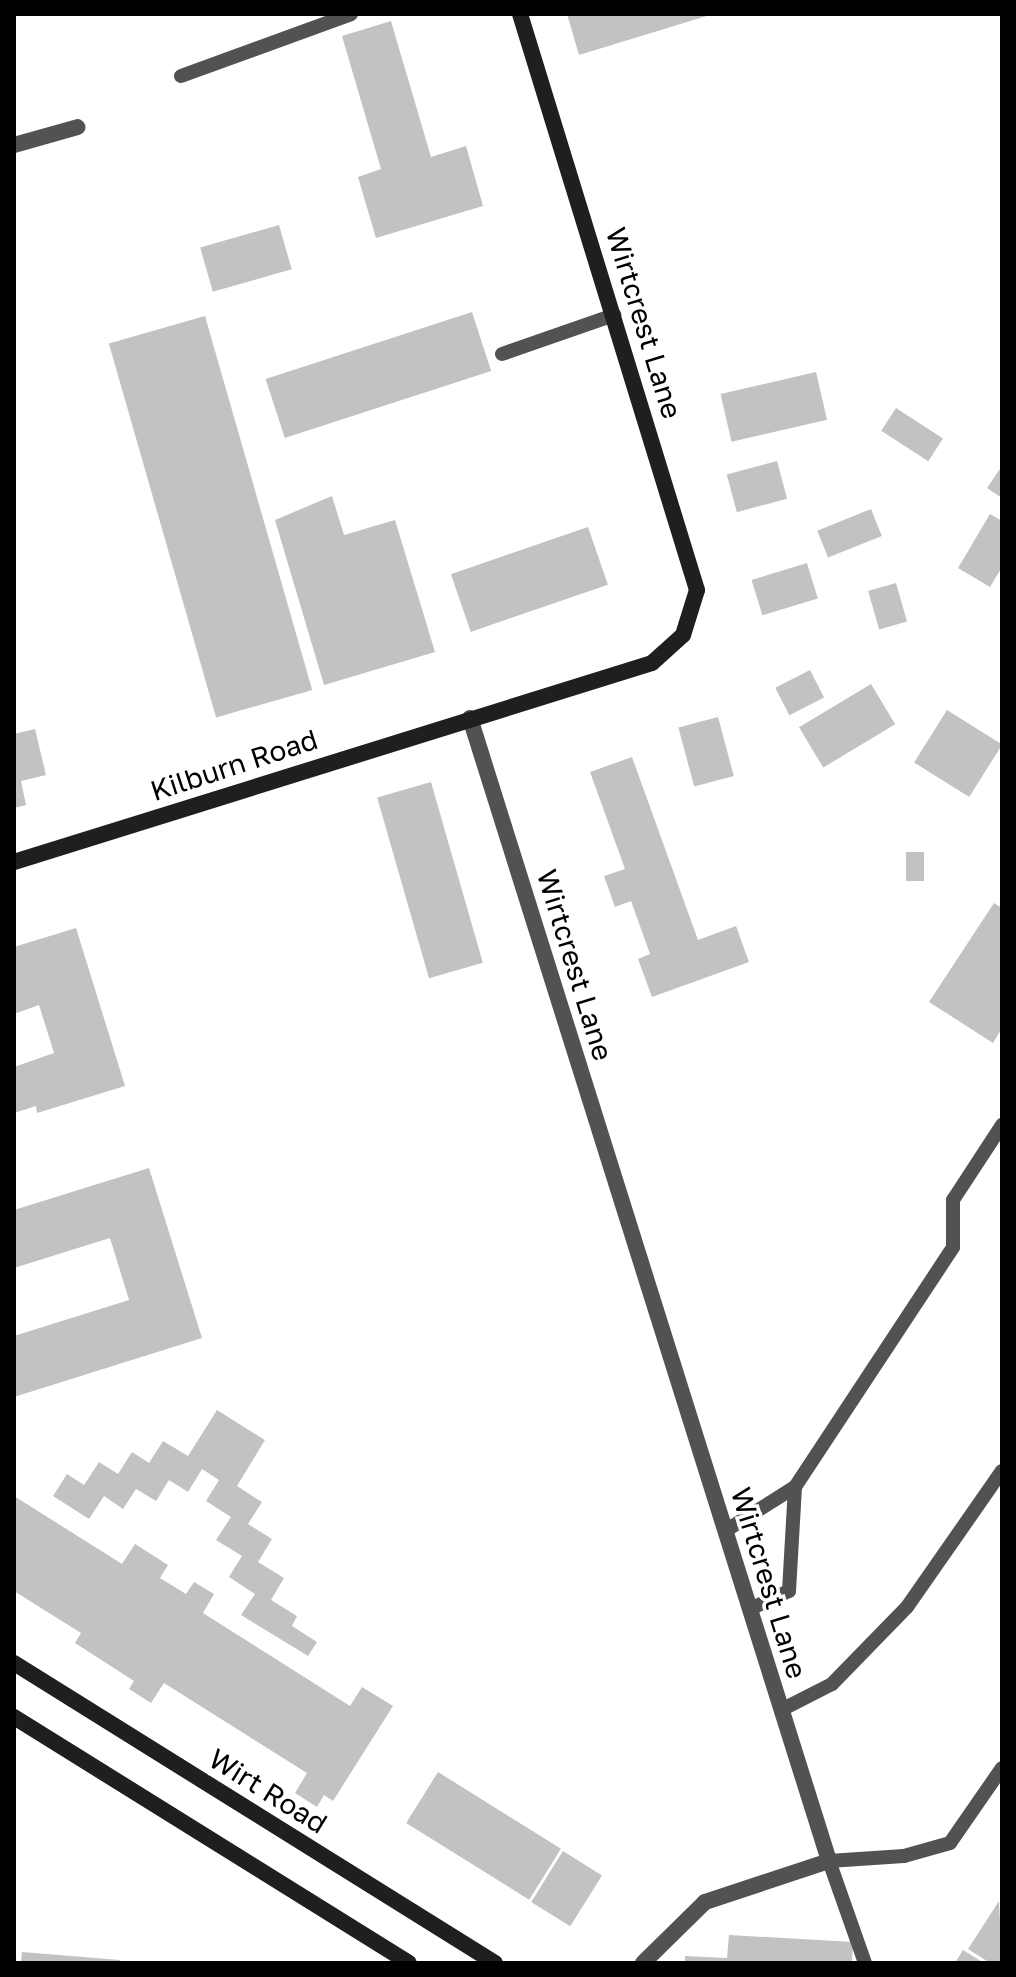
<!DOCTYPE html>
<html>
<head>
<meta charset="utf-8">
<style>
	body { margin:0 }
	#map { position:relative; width:1016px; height:1977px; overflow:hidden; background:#fff; font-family:"Golos Text",sans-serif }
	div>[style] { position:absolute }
	.building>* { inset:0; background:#c2c2c2; transform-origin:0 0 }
	.lane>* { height:14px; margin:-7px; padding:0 7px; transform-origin:7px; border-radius:7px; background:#525252 }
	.street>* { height:16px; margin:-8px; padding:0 8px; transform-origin:8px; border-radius:8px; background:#525252 }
	.secondary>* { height:16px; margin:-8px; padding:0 8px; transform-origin:8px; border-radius:8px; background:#1f1f1f }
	span { translate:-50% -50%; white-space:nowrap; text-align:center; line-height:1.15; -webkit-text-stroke:7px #fff; paint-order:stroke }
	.street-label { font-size:28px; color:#000 }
	.frame { position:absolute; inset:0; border:16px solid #000; pointer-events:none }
</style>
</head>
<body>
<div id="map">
	<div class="building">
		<div style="clip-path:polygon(567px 14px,710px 14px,710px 15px,579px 55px)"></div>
		<div style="clip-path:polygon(391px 21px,431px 157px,466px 146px,483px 206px,376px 238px,358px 177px,381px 169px,342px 36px)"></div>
		<div style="left:279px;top:225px;width:46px;height:82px;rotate:74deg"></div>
		<div style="left:472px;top:312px;width:62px;height:217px;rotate:72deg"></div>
		<div style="left:205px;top:316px;width:389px;height:100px;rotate:74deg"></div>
		<div style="left:816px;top:372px;width:49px;height:98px;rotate:77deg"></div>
		<div style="left:896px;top:408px;width:56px;height:27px;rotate:33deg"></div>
		<div style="left:777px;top:461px;width:39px;height:52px;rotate:75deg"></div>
		<div style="clip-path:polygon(1002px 466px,1002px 498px,987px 488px)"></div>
		<div style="clip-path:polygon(332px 496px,344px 535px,395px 520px,435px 652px,324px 685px,275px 520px)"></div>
		<div style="left:871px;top:509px;width:29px;height:58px;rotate:68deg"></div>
		<div style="clip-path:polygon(990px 514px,1002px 521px,1002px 567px,990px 587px,958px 568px)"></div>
		<div style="left:588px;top:527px;width:61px;height:145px;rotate:71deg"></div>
		<div style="left:807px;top:563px;width:37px;height:58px;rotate:73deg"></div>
		<div style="left:896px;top:583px;width:40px;height:29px;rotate:74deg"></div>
		<div style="left:810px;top:670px;width:31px;height:39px;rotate:63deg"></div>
		<div style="left:871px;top:684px;width:47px;height:84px;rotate:59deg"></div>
		<div style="left:947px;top:710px;width:65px;height:62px;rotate:32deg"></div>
		<div style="left:718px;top:717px;width:61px;height:41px;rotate:75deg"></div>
		<div style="clip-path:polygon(35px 729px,46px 775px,21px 781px,26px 805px,14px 808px,14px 734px)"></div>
		<div style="clip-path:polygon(632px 757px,698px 940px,736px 926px,749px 962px,652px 997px,638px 959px,650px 954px,631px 901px,615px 907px,604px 876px,625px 869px,590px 772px)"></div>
		<div style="left:431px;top:782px;width:188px;height:56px;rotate:74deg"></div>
		<div style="left:906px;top:852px;width:18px;height:29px"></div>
		<div style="clip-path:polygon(994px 903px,1002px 908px,1002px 1028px,993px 1043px,929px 1002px)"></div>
		<div style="clip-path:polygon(76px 928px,125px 1086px,37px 1113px,36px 1106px,14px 1113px,14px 1067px,54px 1053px,39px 1005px,14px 1014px,14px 947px)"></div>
		<div style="clip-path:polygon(149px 1168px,202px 1338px,14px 1397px,14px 1336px,129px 1300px,110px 1238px,14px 1268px,14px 1210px)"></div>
		<div style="clip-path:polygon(217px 1410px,265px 1440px,237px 1486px,262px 1502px,248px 1524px,272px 1539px,258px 1562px,284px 1578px,271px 1600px,297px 1616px,292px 1626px,317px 1642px,308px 1656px,241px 1615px,255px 1594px,229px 1577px,242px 1556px,216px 1540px,231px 1517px,206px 1501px,219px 1480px,202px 1469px,188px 1492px,169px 1480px,156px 1501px,136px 1489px,123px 1509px,104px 1496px,89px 1519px,53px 1496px,67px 1474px,84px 1485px,99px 1462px,118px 1474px,132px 1452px,149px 1463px,163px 1441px,188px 1456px)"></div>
		<div style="clip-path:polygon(14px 1496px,122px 1564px,135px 1544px,168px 1565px,160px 1578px,186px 1594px,194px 1582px,214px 1594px,203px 1613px,350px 1706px,362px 1687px,393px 1706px,333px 1801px,324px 1795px,317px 1807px,295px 1793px,307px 1773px,164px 1683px,151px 1703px,129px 1689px,134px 1681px,75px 1643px,81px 1633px,14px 1591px)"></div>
		<div style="left:438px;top:1772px;width:145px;height:60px;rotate:32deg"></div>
		<div style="left:563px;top:1851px;width:46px;height:60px;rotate:32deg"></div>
		<div style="clip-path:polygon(999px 1901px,1002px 1963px,990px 1963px,968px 1949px)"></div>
		<div style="clip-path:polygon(729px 1935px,853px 1942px,852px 1963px,685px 1963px,685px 1956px,727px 1958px)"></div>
		<div style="clip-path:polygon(963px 1950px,984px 1963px,955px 1963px)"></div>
		<div style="clip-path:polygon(22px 1952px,120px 1960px,120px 1963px,21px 1963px)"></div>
	</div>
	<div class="lane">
		<div style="left:181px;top:76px;width:181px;rotate:-20deg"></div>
		<div style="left:502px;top:354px;width:119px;rotate:-19.2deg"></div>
		<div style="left:725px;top:1531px;width:83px;rotate:-32.2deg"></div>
		<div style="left:750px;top:1609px;width:43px;rotate:-24.8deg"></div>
		<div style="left:789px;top:1591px;width:104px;rotate:-86.7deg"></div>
		<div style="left:795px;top:1487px;width:287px;rotate:-56.6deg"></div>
		<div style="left:953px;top:1247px;width:47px;rotate:-90deg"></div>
		<div style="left:953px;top:1200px;width:90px;rotate:-56.8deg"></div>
		<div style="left:781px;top:1710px;width:57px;rotate:-27deg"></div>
		<div style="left:832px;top:1684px;width:107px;rotate:-45.8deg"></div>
		<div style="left:907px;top:1607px;width:166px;rotate:-55.1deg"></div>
		<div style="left:865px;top:1963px;width:108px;rotate:-109.4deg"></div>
		<div style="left:829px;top:1861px;width:75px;rotate:-3.8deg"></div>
		<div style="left:904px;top:1856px;width:48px;rotate:-15.8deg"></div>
		<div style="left:950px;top:1843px;width:91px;rotate:-55.3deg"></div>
	</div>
	<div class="street">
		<div style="left:14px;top:145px;width:66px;rotate:-15.7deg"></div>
		<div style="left:470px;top:718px;width:1198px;rotate:72.56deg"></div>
		<div style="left:829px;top:1861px;width:131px;rotate:161.7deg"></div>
		<div style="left:705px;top:1902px;width:87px;rotate:135.5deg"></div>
	</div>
	<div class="secondary">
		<div style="left:14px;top:862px;width:668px;rotate:-17.32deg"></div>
		<div style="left:652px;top:663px;width:42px;rotate:-42.1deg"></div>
		<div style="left:683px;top:635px;width:47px;rotate:-72.7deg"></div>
		<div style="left:697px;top:590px;width:603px;rotate:-107.08deg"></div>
		<div style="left:14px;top:1663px;width:567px;rotate:31.95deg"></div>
		<div style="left:14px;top:1717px;width:465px;rotate:31.9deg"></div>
	</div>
	<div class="street-label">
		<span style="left:644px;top:323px;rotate:73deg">Wirtcrest Lane</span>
		<span style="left:234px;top:765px;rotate:-18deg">Kilburn Road</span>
		<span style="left:575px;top:965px;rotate:73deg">Wirtcrest Lane</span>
		<span style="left:769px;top:1583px;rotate:73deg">Wirtcrest Lane</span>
		<span style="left:268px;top:1791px;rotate:32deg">Wirt Road</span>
	</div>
	<div class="frame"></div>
</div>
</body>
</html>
